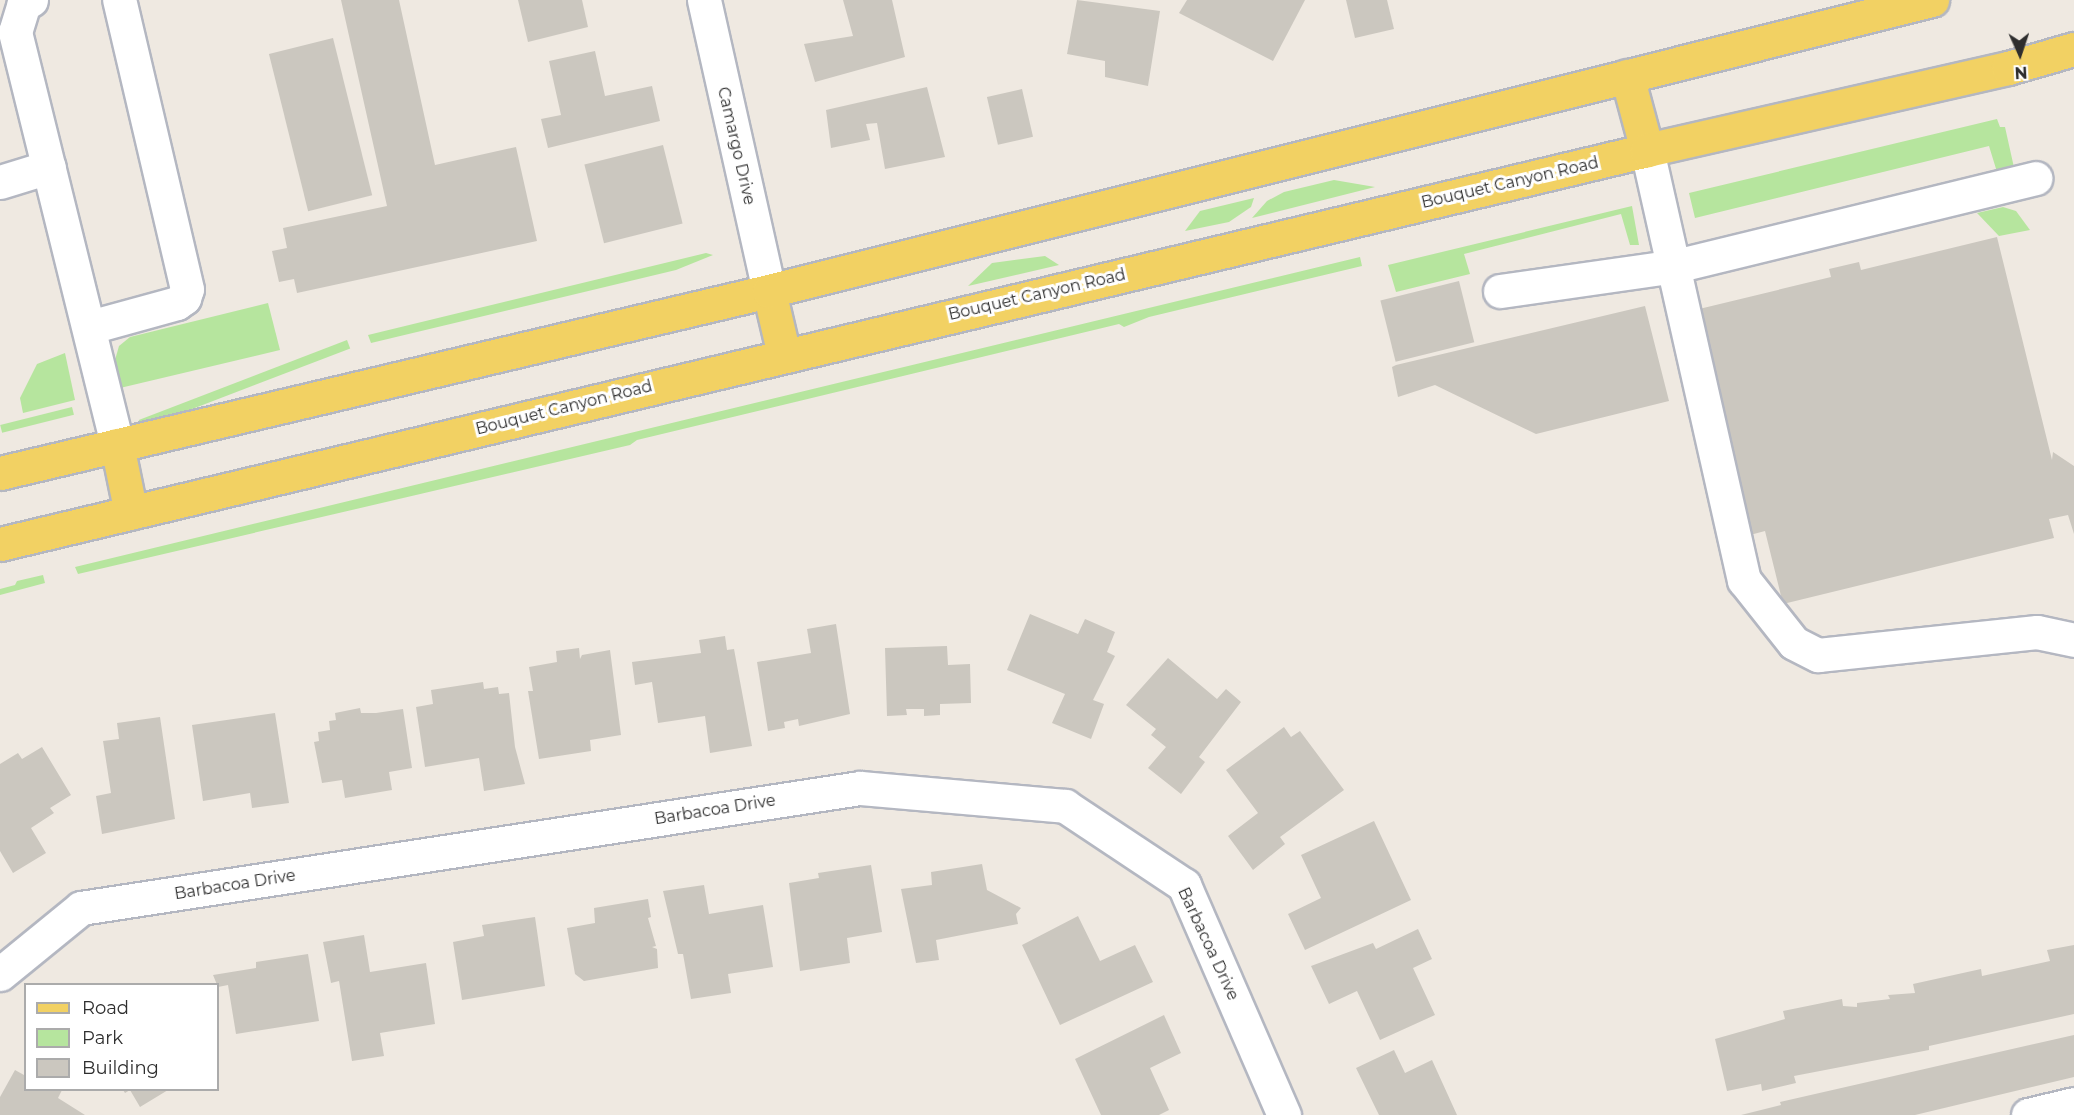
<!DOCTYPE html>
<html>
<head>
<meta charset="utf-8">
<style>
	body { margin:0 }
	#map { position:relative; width:2074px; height:1115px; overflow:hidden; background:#efe9e1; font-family:Montserrat,sans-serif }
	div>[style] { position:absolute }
	.green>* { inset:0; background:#b6e59e; transform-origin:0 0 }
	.building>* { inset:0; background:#cbc7bf; transform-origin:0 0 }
	.roads { filter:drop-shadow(2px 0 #b4b7c1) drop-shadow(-2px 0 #b4b7c1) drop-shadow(0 2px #b4b7c1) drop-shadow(0 -2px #b4b7c1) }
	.minor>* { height:33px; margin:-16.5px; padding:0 16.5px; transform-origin:16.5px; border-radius:16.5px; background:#fff }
	.major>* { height:33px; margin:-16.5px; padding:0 16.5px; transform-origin:16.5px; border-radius:16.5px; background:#f2d163 }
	span { translate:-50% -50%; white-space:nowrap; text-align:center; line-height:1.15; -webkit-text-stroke:6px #fff; paint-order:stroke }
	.street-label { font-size:16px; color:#2e2e2e }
	.legend { position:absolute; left:24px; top:983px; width:195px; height:108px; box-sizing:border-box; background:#fff; border:2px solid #ababab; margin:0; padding:8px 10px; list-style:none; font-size:18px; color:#2e2e2e }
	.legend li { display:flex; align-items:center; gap:12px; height:30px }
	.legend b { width:30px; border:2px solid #ababab }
	.north { position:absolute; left:1990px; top:24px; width:60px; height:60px; -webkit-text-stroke:4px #fff; paint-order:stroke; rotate:177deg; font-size:16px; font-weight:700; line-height:24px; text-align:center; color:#2e2e2e }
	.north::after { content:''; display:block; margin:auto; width:21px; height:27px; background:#2e2e2e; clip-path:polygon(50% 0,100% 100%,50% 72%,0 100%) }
</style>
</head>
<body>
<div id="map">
	<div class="green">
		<div style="clip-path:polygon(1997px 119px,2000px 127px,2005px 127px,2015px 172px,1997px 172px,1989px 146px,1695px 218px,1689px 193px)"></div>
		<div style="clip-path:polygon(1334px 180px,1375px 187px,1252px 218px,1267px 201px,1284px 192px)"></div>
		<div style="clip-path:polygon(1254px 198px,1251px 207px,1229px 222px,1185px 231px,1200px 211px)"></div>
		<div style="clip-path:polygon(1632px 206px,1639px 245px,1630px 245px,1621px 214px,1464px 254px,1470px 274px,1396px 292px,1388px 265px)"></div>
		<div style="clip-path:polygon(2003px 207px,2016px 211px,2030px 230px,1999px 236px,1977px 213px)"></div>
		<div style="clip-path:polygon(706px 253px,713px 255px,676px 270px,371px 343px,368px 335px)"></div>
		<div style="clip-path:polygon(1045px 256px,1059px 265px,968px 286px,992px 263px)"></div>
		<div style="clip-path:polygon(1360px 257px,1362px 266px,1149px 317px,1124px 327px,1119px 324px,637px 440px,630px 445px,78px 574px,75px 567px)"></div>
		<div style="clip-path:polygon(268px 303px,280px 350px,120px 388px,115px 360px,119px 346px,130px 337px)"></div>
		<div style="left:347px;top:340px;width:9px;height:223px;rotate:69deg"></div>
		<div style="clip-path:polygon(65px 353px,75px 400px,23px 413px,20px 398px,37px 364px)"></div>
		<div style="left:72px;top:407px;width:8px;height:74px;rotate:76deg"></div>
		<div style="clip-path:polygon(43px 575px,45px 583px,0 595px,0 589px,15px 585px,17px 581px)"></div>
	</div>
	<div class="building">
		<div style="clip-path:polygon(341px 0,399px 0,435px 165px,516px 147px,537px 241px,297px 293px,294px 279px,279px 282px,272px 251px,287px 248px,283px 228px,387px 206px)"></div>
		<div style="clip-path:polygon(518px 0,582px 0,588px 27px,528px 42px)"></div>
		<div style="clip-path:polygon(843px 0,892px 0,905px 57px,815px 82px,804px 44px,853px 36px)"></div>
		<div style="clip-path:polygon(1077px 0,1160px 11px,1148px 86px,1105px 77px,1105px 61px,1067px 54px)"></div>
		<div style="clip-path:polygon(1187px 0,1305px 0,1273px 61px,1179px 13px)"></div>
		<div style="clip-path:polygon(1346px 0,1387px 0,1394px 29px,1355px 38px)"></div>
		<div style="left:333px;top:38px;width:162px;height:66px;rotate:76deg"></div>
		<div style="clip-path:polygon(595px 51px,605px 96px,652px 86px,660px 121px,548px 148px,541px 119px,561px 115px,549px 61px)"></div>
		<div style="clip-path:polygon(927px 87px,945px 157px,885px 169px,877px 123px,866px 124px,870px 140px,831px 148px,826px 110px)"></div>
		<div style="left:1022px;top:89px;width:49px;height:36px;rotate:77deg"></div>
		<div style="left:663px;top:145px;width:81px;height:81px;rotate:76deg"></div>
		<div style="clip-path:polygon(1997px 237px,2052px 460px,2053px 452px,2074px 466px,2074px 534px,2068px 515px,2049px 519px,2054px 538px,1783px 604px,1765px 531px,1750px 535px,1695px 310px,1831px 277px,1829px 269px,1859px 262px,1861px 270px)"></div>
		<div style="left:1459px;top:281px;width:63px;height:81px;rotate:76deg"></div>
		<div style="clip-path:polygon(1645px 306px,1669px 401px,1536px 434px,1435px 385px,1398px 397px,1392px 367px,1396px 365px)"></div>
		<div style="clip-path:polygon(1030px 614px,1078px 634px,1085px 619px,1115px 632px,1107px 652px,1115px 656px,1093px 700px,1104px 704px,1091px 739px,1052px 723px,1065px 694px,1007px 670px)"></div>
		<div style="clip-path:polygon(836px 624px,850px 714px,799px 726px,798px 719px,784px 722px,785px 728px,768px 731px,757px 662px,811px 653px,807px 629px)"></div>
		<div style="clip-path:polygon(725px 636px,727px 650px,734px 649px,752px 746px,710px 753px,705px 716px,658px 723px,652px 682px,635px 685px,632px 662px,701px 653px,699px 640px)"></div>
		<div style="clip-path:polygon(947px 646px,948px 665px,970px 664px,971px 703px,940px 704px,940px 715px,924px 716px,924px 709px,906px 709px,907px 715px,887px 716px,885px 648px)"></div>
		<div style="clip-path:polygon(579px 648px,580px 659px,582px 655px,610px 650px,621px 735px,590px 740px,591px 751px,539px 759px,528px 691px,533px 691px,529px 667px,557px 662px,556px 651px)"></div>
		<div style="clip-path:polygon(1168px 658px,1217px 699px,1226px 689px,1241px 702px,1199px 757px,1205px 762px,1181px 794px,1148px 768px,1166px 747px,1151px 735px,1156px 729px,1126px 705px)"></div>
		<div style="clip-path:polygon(483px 682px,484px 689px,498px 687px,499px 694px,509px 693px,515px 747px,525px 784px,484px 791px,479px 758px,425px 767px,416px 707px,433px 704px,431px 690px)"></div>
		<div style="clip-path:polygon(360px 708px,361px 713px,376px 713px,403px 709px,412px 768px,389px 772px,392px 790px,345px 798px,342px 780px,322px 783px,314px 742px,319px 741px,318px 732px,330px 730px,329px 721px,336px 720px,335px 713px)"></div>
		<div style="clip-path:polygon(275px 713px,289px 803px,252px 808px,250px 793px,203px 801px,192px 725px)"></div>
		<div style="clip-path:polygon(160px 717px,175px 819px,102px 834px,96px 796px,111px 793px,103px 741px,119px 739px,117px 723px)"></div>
		<div style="clip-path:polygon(1284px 727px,1291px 737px,1300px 731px,1344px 790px,1280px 837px,1285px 844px,1253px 870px,1228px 836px,1258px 813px,1226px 770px)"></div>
		<div style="clip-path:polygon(42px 747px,71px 795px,50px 808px,54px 813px,31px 828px,46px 853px,13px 873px,0 851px,0 764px,18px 753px,22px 759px)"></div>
		<div style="clip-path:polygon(1374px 821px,1411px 900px,1305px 950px,1288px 914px,1321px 898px,1301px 855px)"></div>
		<div style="clip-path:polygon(982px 864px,987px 890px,1021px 908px,1016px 914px,1018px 924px,936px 940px,939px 960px,916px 963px,901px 889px,932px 885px,931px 872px)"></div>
		<div style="clip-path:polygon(871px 865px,882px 932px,847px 938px,850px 963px,800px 971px,789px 883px,819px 878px,818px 873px)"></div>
		<div style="clip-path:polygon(704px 885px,709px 914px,763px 905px,773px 967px,728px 974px,731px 993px,691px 999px,683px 954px,678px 954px,663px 891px)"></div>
		<div style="clip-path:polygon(648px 899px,651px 917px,648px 918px,656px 946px,652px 947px,657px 949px,658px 968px,584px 981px,575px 974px,567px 928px,595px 923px,594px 908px)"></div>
		<div style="clip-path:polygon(1078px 916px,1100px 961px,1135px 945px,1153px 982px,1060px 1025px,1022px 945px)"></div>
		<div style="clip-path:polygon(535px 917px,545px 986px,462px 1000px,453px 942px,484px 936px,482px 925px)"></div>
		<div style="clip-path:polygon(1418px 929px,1432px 959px,1413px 968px,1435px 1015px,1380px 1040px,1357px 991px,1329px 1004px,1311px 966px,1373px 943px,1376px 949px)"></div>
		<div style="clip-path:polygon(364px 935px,370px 972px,426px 963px,435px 1024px,380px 1033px,384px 1056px,352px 1061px,339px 981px,331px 983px,323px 942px)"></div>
		<div style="clip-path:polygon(2074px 945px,2074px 1014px,1929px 1046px,1929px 1050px,1794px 1076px,1796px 1083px,1762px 1091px,1761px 1084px,1727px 1091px,1715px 1039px,1785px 1019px,1783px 1011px,1842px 999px,1843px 1006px,1857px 1007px,1857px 1003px,1890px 999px,1888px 995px,1915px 993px,1913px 984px,1981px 969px,1982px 976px,2050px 961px,2047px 950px)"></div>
		<div style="clip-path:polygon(308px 954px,319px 1021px,236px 1034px,228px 985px,218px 987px,213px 975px,256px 968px,256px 962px)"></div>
		<div style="clip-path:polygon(1164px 1015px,1181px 1053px,1150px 1068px,1169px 1110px,1159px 1115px,1101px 1115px,1075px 1059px)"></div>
		<div style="clip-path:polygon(2074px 1035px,2074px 1077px,1915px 1115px,1741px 1115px,1781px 1105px,1780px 1102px)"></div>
		<div style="clip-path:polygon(1394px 1050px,1405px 1073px,1432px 1060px,1457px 1115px,1379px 1115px,1356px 1068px)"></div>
		<div style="clip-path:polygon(15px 1070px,24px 1075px,26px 1072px,26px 1090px,62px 1090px,58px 1098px,85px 1115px,0 1115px,0 1097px)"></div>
		<div style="clip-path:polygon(123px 1090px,168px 1090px,140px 1107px,130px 1090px,125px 1093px)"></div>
	</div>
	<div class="roads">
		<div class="minor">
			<div style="left:31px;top:0;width:8px;rotate:157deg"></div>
			<div style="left:24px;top:3px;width:30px;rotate:107deg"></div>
			<div style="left:15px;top:32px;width:425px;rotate:76.1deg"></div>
			<div style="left:704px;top:0;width:298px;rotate:77.4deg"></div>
			<div style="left:1647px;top:150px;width:441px;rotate:77.3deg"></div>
			<div style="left:1744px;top:580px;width:80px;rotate:51.6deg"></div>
			<div style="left:1794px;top:643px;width:27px;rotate:27deg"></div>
			<div style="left:1818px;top:655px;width:220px;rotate:-6deg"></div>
			<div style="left:2037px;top:632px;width:38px;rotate:12deg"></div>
			<div style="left:0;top:182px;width:51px;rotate:-17deg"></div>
			<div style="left:1500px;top:291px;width:177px;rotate:-8.1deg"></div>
			<div style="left:1675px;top:266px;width:371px;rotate:-13.7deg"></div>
			<div style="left:90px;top:327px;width:90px;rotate:-15.4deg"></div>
			<div style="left:177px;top:303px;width:9px;rotate:-36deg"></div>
			<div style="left:184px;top:298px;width:9px;rotate:-72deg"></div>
			<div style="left:187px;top:289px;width:297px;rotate:-103.2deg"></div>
			<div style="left:0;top:974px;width:104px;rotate:-39.2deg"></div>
			<div style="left:81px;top:908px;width:788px;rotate:-8.76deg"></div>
			<div style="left:860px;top:788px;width:206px;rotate:5deg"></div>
			<div style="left:1065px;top:806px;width:143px;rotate:33.6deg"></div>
			<div style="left:1184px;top:885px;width:251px;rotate:66.5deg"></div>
			<div style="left:2028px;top:1115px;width:47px;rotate:-13.4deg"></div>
		</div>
		<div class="major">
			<div style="left:1627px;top:76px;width:77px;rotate:74.9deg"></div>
			<div style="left:769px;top:291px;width:66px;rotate:76.8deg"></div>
			<div style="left:117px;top:445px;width:69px;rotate:78.4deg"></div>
			<div style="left:0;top:473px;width:790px;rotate:-13.32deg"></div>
			<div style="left:769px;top:291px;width:1199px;rotate:-14.05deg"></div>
			<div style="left:0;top:544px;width:1693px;rotate:-13.45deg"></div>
			<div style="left:1647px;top:150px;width:370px;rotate:-12.8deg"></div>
			<div style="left:2008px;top:68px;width:69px;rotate:-16.1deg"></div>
		</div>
	</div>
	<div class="street-label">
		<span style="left:736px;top:146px;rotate:77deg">Camargo Drive</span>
		<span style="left:1510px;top:183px;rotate:-13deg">Bouquet Canyon Road</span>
		<span style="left:1037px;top:295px;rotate:-13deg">Bouquet Canyon Road</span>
		<span style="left:564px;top:408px;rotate:-14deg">Bouquet Canyon Road</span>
		<span style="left:715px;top:810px;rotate:-9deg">Barbacoa Drive</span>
		<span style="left:235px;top:885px;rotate:-9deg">Barbacoa Drive</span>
		<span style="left:1208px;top:944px;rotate:65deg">Barbacoa Drive</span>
	</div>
	<ul class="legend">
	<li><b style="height:8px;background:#f2d163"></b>Road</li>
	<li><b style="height:16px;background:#b6e59e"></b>Park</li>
	<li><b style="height:16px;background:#cbc7bf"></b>Building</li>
	</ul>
	<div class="north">N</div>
</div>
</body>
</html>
